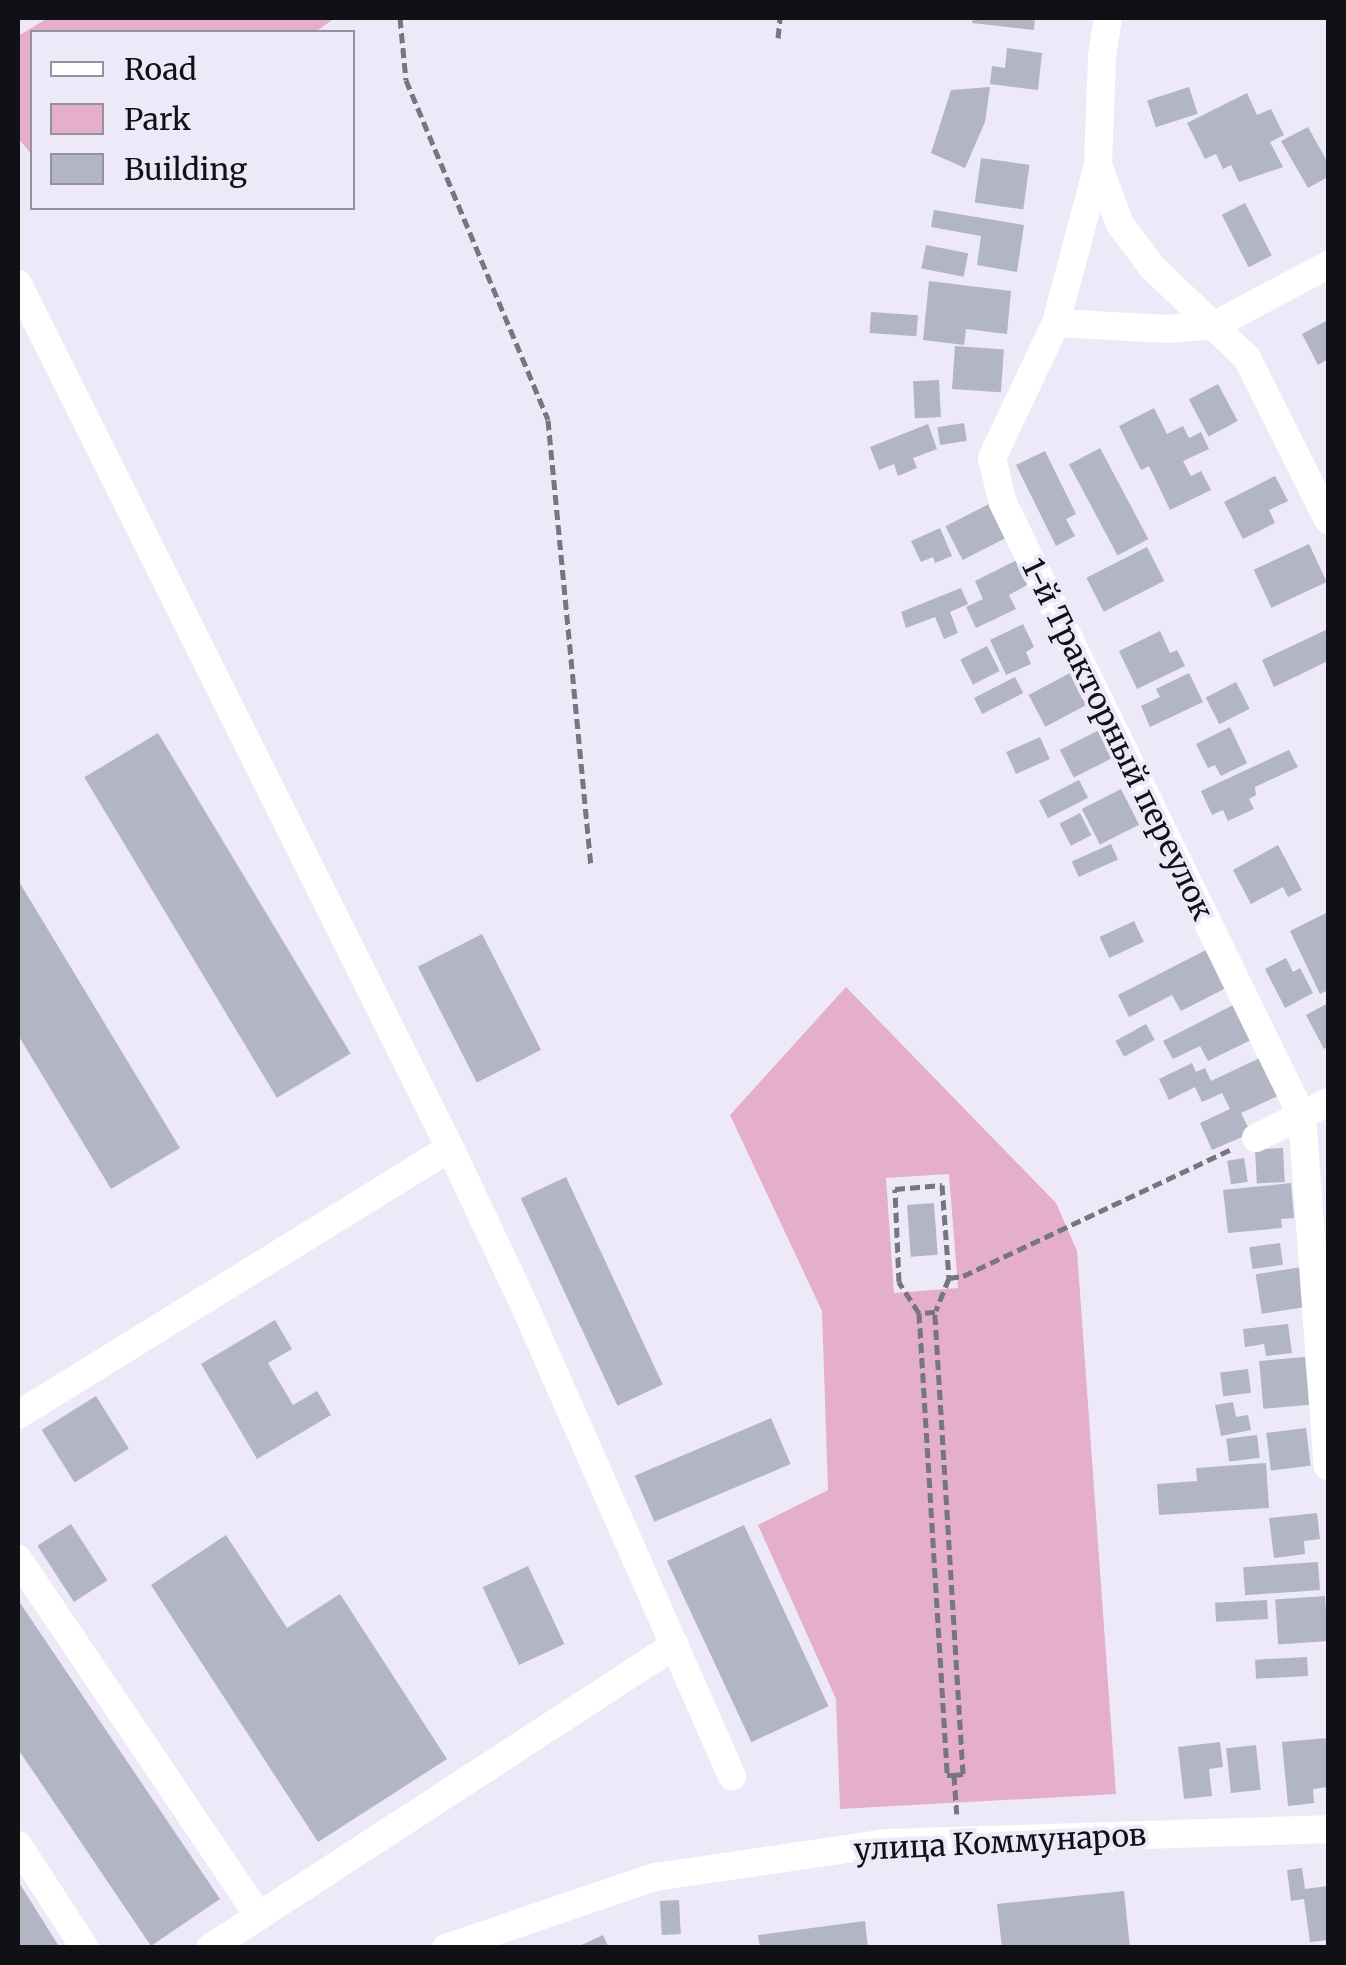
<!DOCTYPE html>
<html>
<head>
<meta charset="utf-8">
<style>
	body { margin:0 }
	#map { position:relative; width:1346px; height:1965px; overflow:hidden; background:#ede9f8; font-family:Merriweather,serif }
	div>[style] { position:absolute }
	.green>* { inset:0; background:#e5aecb }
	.building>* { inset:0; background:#b1b5c4; transform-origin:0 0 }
	.path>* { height:5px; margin-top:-2.5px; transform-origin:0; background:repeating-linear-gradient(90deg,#77757e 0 10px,transparent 0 15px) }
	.minor>* { height:28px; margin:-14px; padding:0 14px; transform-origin:14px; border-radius:14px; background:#fff }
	span { translate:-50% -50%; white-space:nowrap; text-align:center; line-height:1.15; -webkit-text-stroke:8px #ede9f8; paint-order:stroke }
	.street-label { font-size:30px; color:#111015 }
	.frame { position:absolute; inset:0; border:20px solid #111015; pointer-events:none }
	.legend { position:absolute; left:30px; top:30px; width:325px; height:180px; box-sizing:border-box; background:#ede9f8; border:2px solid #95929d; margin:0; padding:12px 18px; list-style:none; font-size:30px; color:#111015 }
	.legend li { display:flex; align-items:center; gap:20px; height:50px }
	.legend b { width:50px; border:2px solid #95929d }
</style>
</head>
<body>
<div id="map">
	<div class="green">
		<div style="clip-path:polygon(48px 18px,335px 18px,315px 32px,32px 32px,32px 155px,18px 138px,18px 36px)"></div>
		<div style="clip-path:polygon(evenodd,846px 987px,1056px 1203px,1077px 1251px,1116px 1794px,840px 1809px,836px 1699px,758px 1525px,828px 1490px,822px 1311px,730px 1115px,846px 987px,949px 1174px,958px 1288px,894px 1293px,886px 1178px,949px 1174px)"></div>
	</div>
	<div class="building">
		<div style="clip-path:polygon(973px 18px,1035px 18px,1034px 30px,972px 23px)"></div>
		<div style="clip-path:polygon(1007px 48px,1042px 53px,1038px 90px,990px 84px,992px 66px,1005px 68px)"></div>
		<div style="clip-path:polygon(990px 87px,985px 122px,965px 168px,931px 153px,951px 90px)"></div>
		<div style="left:1189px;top:87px;width:28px;height:44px;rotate:72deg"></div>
		<div style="clip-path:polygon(1247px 93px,1257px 115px,1271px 109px,1284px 135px,1270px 142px,1283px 167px,1239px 182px,1231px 165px,1223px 169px,1216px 154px,1205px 159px,1187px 123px)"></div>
		<div style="clip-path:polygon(1308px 127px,1328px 163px,1328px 177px,1308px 188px,1281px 141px)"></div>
		<div style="left:981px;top:158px;width:49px;height:45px;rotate:8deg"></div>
		<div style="left:1245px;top:203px;width:59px;height:26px;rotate:63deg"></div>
		<div style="clip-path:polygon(934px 210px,1024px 225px,1017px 272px,977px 265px,981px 236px,931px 227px)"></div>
		<div style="left:926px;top:245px;width:43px;height:24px;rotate:11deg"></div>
		<div style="clip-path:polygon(929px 281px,1011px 291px,1007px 334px,966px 329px,964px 345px,923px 340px)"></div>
		<div style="left:871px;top:312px;width:47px;height:21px;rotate:4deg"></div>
		<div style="clip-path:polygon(1328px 320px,1328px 359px,1318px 365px,1302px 334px)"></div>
		<div style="left:955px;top:346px;width:49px;height:43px;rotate:4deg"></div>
		<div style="left:939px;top:380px;width:37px;height:26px;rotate:87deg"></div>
		<div style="left:1218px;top:384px;width:42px;height:33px;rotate:62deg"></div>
		<div style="clip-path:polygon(1154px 408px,1167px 434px,1183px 426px,1189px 438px,1201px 432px,1209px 449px,1183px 461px,1191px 476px,1201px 471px,1211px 490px,1170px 510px,1149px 466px,1141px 470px,1119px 426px)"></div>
		<div style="left:964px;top:423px;width:18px;height:27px;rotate:81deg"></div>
		<div style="clip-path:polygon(928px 424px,937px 449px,913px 458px,917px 468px,898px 476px,894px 464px,879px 470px,870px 447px)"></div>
		<div style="left:1100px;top:448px;width:103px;height:35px;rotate:62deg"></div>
		<div style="clip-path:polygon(1045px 451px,1076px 514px,1066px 519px,1075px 536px,1056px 546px,1016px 465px)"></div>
		<div style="clip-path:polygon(1275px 476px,1288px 501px,1269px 510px,1275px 523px,1243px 539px,1224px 502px)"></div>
		<div style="left:989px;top:504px;width:38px;height:49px;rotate:63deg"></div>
		<div style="clip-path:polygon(940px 528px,952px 556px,935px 563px,933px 557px,921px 562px,911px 541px)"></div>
		<div style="left:1309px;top:544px;width:42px;height:61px;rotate:65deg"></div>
		<div style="left:1147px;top:547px;width:38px;height:68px;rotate:63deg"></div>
		<div style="clip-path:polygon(1017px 560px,1029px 584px,1009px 595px,1016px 609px,976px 628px,966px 607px,983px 599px,975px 581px)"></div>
		<div style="clip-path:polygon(961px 588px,968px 604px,950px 612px,958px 633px,944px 639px,935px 617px,906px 628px,901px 612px)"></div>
		<div style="clip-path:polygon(1023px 624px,1034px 647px,1026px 652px,1031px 664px,1006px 675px,990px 640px)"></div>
		<div style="clip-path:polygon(1328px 629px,1328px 661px,1274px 687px,1262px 660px)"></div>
		<div style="clip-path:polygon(1160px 631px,1170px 653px,1177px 650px,1185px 666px,1137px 689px,1119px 651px)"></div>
		<div style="left:987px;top:646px;width:28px;height:30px;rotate:63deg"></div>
		<div style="left:1070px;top:673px;width:36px;height:47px;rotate:62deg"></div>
		<div style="clip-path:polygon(1189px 673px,1203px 702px,1150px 727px,1141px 706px,1160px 697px,1156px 689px)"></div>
		<div style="left:1015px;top:677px;width:18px;height:46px;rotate:63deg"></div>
		<div style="left:1236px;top:682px;width:30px;height:34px;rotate:63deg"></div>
		<div style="clip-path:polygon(1230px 727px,1247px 763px,1221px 776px,1215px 765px,1208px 768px,1196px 744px)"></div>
		<div style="left:1099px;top:730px;width:31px;height:44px;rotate:63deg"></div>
		<div style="left:158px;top:733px;width:374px;height:86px;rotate:59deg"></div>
		<div style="left:1040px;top:737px;width:24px;height:37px;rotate:66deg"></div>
		<div style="clip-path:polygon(1289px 750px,1298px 767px,1255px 787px,1256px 795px,1249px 799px,1254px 809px,1228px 821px,1223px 810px,1212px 815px,1201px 791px)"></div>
		<div style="left:1079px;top:780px;width:20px;height:45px;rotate:63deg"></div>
		<div style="left:1121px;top:789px;width:40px;height:44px;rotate:63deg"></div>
		<div style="left:1080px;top:813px;width:25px;height:23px;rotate:63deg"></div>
		<div style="left:1111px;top:844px;width:17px;height:43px;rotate:66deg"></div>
		<div style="clip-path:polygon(1278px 845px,1302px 890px,1288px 897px,1283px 887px,1251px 904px,1233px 870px)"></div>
		<div style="clip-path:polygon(18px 880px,180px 1148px,111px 1189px,18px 1035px)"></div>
		<div style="clip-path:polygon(1328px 912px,1328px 990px,1320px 994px,1290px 931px)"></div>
		<div style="left:1134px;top:921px;width:23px;height:38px;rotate:65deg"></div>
		<div style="left:482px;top:934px;width:130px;height:72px;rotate:63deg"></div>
		<div style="clip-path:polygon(1206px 950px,1226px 988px,1181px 1011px,1172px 995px,1129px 1017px,1118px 995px)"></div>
		<div style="clip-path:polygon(1286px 958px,1293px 972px,1300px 968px,1313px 993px,1285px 1008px,1265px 969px)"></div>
		<div style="clip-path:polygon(1237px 1003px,1255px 1038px,1208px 1061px,1200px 1046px,1173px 1059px,1163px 1041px)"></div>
		<div style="clip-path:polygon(1328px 1003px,1328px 1046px,1324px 1049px,1306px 1015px)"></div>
		<div style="left:1146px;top:1024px;width:18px;height:35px;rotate:61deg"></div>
		<div style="clip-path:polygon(1262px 1057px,1280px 1095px,1241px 1113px,1251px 1133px,1212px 1150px,1200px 1123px,1230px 1109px,1222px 1093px,1202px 1102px,1195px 1087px,1169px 1100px,1159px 1079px,1192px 1063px,1196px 1072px,1205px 1068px,1211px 1081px)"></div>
		<div style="left:1283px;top:1148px;width:34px;height:28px;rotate:87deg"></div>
		<div style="left:1244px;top:1158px;width:24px;height:17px;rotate:81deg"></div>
		<div style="left:566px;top:1177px;width:229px;height:50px;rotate:65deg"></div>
		<div style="clip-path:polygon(1291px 1183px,1294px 1218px,1281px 1219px,1282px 1228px,1228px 1233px,1223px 1190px)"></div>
		<div style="left:934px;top:1203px;width:52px;height:27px;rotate:86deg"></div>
		<div style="left:1280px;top:1243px;width:22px;height:31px;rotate:82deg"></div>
		<div style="left:1302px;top:1267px;width:40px;height:47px;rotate:81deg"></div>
		<div style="clip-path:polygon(275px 1320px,292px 1349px,268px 1363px,293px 1405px,317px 1391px,331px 1415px,257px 1459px,201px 1364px)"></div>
		<div style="clip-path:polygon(1288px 1324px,1292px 1353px,1266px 1356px,1264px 1344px,1245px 1347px,1243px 1329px)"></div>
		<div style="left:1305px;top:1357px;width:48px;height:46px;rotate:85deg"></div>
		<div style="left:1248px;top:1369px;width:24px;height:28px;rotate:83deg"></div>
		<div style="left:96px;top:1396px;width:62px;height:64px;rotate:58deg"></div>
		<div style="clip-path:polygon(1233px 1402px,1236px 1417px,1248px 1415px,1251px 1430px,1221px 1436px,1215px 1405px)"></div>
		<div style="left:771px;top:1418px;width:50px;height:148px;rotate:67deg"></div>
		<div style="left:1306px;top:1428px;width:38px;height:40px;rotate:83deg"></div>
		<div style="left:1257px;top:1435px;width:23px;height:31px;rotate:83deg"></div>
		<div style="clip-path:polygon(1266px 1463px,1269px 1508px,1159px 1515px,1157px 1484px,1197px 1481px,1196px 1468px)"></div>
		<div style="clip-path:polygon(1317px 1513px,1320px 1539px,1304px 1541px,1305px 1554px,1274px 1558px,1269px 1518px)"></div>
		<div style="left:71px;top:1524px;width:67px;height:40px;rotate:57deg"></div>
		<div style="left:744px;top:1525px;width:200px;height:85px;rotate:65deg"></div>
		<div style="clip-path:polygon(226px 1535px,287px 1628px,340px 1594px,447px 1759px,318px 1842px,151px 1585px)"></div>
		<div style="left:1318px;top:1562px;width:28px;height:75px;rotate:86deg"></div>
		<div style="left:528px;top:1566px;width:86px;height:50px;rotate:65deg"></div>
		<div style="left:1325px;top:1596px;width:45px;height:50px;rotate:86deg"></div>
		<div style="clip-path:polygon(18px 1600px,220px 1899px,151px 1946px,18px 1749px)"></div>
		<div style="left:1267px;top:1600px;width:19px;height:52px;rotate:87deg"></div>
		<div style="left:1307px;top:1657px;width:19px;height:52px;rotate:87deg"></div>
		<div style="clip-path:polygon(1328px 1738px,1328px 1787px,1313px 1789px,1314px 1803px,1288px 1806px,1282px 1742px)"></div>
		<div style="clip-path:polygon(1220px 1742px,1223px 1767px,1209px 1769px,1212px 1796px,1184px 1799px,1178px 1747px)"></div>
		<div style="left:1256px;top:1745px;width:45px;height:30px;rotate:84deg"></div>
		<div style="clip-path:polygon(1302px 1868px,1305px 1889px,1328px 1886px,1328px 1940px,1310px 1942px,1304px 1899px,1291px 1901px,1287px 1870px)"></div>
		<div style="clip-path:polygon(18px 1881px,60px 1948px,18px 1948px)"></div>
		<div style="clip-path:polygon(1124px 1891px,1130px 1948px,1002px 1948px,997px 1904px)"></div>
		<div style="left:679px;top:1900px;width:34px;height:19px;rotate:87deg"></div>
		<div style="clip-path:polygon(865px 1921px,868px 1948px,760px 1948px,758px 1935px)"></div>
		<div style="clip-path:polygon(603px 1935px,609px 1948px,575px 1948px)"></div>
	</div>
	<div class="path">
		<div style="left:400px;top:18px;width:62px;rotate:84.5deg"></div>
		<div style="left:406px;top:80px;width:368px;rotate:67.3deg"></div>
		<div style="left:548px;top:420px;width:449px;rotate:84.5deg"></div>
		<div style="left:778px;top:38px;width:20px;rotate:-84deg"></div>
		<div style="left:949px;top:1278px;width:14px;rotate:-8deg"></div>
		<div style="left:963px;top:1276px;width:297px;rotate:-25.3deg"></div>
		<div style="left:919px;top:1313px;width:37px;rotate:-123deg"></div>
		<div style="left:899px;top:1282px;width:93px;rotate:-92.5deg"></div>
		<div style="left:895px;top:1189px;width:47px;rotate:-4.9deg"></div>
		<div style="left:942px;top:1185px;width:93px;rotate:85.7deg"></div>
		<div style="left:949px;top:1278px;width:35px;rotate:112deg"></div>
		<div style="left:954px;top:1775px;width:9px;rotate:-6deg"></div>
		<div style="left:963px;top:1774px;width:463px;rotate:-93.5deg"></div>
		<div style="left:935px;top:1312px;width:16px;rotate:176deg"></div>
		<div style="left:919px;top:1313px;width:463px;rotate:86.5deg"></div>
		<div style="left:947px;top:1775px;width:7px"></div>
		<div style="left:954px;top:1775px;width:39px;rotate:86deg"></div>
	</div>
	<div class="minor">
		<div style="left:1108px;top:18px;width:39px;rotate:99deg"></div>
		<div style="left:1102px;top:57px;width:108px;rotate:92.1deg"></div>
		<div style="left:1098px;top:165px;width:163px;rotate:104.9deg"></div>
		<div style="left:1056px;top:323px;width:149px;rotate:115.4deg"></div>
		<div style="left:992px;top:458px;width:46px;rotate:76.3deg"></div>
		<div style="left:1003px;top:503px;width:682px;rotate:64deg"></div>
		<div style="left:1302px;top:1116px;width:351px;rotate:85.8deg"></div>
		<div style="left:1098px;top:165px;width:63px;rotate:69.6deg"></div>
		<div style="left:1120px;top:224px;width:54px;rotate:53.3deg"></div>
		<div style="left:1152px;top:267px;width:132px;rotate:43.8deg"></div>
		<div style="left:1247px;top:358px;width:181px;rotate:63.4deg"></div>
		<div style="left:18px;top:284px;width:966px;rotate:63.43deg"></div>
		<div style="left:450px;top:1148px;width:176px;rotate:64.7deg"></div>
		<div style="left:525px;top:1307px;width:513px;rotate:66.19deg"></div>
		<div style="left:1056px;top:323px;width:112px;rotate:3.1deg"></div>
		<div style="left:1168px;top:329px;width:47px;rotate:-4.9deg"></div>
		<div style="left:1215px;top:325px;width:128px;rotate:-28deg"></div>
		<div style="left:1256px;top:1138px;width:80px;rotate:-26.6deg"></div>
		<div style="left:18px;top:1415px;width:508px;rotate:-31.72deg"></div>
		<div style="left:18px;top:1559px;width:431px;rotate:56deg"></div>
		<div style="left:18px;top:1845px;width:123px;rotate:57deg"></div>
		<div style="left:210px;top:1948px;width:555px;rotate:-33.09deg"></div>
		<div style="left:446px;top:1948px;width:221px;rotate:-18.8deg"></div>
		<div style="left:655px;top:1877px;width:234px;rotate:-8.3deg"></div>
		<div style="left:887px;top:1843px;width:441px;rotate:-1.8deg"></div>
	</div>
	<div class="street-label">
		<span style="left:1118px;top:739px;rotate:64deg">1-й Тракторный переулок</span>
		<span style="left:1000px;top:1842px;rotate:-3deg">улица Коммунаров</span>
	</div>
	<div class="frame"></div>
	<ul class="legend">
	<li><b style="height:12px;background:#fff"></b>Road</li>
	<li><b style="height:28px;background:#e5aecb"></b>Park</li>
	<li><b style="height:28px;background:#b1b5c4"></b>Building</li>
	</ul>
</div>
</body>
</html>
